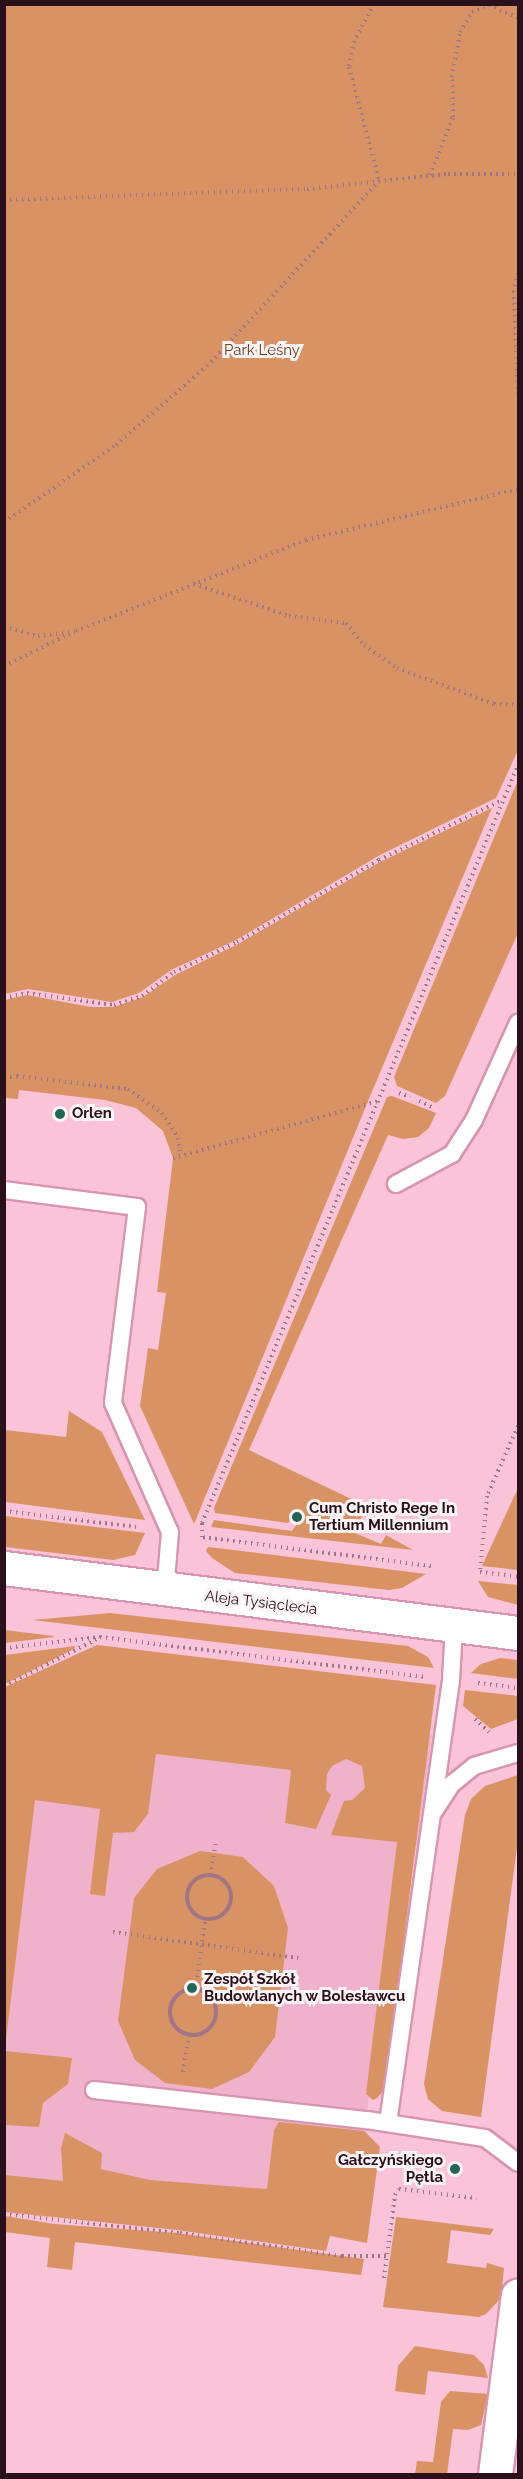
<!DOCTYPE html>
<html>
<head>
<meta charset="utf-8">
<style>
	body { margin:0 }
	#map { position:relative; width:523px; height:2479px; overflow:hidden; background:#fbc3d8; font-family:Raleway,sans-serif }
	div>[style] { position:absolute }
	.built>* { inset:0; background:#f0b2ca }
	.green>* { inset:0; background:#d99263 }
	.path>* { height:4px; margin-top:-2px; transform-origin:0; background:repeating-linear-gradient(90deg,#a07586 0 1.5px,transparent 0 6px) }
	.path>.ring { margin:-2px; padding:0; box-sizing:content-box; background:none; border:4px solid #a07586; border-radius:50% }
	.roads { filter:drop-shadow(2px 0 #d895af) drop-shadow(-2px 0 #d895af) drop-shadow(0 2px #d895af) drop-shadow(0 -2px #d895af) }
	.service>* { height:16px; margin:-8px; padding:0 8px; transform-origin:8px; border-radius:8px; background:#fff }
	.minor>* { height:33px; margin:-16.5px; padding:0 16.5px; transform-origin:16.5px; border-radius:16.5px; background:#fff }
	.tertiary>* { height:33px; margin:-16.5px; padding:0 16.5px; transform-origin:16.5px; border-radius:16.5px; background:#fff }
	.dots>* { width:16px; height:16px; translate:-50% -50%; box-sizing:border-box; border:3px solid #fbf4f6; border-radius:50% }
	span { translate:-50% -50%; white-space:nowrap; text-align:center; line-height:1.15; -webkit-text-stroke:6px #fbf4f6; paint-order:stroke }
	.park-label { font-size:15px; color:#6f3b14 }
	.poi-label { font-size:15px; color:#29101b; font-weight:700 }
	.left { translate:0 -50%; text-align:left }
	.right { translate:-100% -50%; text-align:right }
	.street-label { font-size:15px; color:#29101b }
	.frame { position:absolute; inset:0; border:6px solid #29101b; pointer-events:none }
</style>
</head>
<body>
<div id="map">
	<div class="built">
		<div style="clip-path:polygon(4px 1711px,417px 1726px,432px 1735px,417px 1845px,397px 1842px,365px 2131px,380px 2147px,370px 2216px,5px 2179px)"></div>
	</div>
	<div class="green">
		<div style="clip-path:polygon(4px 5px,518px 5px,518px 750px,496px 798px,380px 855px,236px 940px,171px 970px,139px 993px,112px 1002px,28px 989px,5px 994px)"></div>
		<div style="clip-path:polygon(518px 780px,518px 933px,445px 1096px,436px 1103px,397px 1086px,394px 1077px)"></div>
		<div style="clip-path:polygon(492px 808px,371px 1094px,194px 1524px,140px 1406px,148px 1348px,158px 1350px,166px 1293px,157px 1292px,173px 1158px,163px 1131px,136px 1108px,105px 1100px,19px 1090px,18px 1099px,5px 1098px,5px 1000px,27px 995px,91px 1007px,114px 1007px,143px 997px,175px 975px,238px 944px,380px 862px)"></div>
		<div style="clip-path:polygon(392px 1096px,436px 1113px,429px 1128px,418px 1137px,403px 1139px,388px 1135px,249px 1450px,366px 1506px,355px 1533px,381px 1544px,386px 1535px,413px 1550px,211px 1527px,214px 1520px,292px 1531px,303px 1515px,295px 1512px,288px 1523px,215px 1513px,214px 1508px,387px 1097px)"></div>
		<div style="clip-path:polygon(69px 1411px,102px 1432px,145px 1520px,5px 1502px,5px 1430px,66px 1437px)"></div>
		<div style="clip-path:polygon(518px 1488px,518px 1570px,482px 1566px)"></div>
		<div style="clip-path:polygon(5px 1516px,145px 1533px,135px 1555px,113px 1560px,5px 1547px)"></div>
		<div style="clip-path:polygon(208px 1547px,298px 1558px,426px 1574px,402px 1588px,389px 1590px,235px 1573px,212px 1558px,206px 1551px)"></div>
		<div style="clip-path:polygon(478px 1581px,518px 1585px,518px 1605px,488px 1597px)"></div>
		<div style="clip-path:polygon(110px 1613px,408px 1646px,428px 1657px,434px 1668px,33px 1620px)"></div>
		<div style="clip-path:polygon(5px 1630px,53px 1636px,54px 1637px,5px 1643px)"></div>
		<div style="clip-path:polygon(97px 1645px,436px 1685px,385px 2089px,377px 2098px,373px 2100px,366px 2094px,397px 1842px,331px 1835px,344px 1801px,352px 1800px,365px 1788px,362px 1766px,346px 1759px,332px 1766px,327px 1774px,326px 1790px,331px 1795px,316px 1829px,285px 1823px,291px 1770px,156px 1754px,148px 1814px,134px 1832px,113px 1833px,105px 1896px,90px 1894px,100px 1809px,35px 1800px,5px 2048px,5px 1687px)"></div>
		<div style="clip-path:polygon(75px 1646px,74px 1649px,5px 1684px,5px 1655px)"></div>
		<div style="clip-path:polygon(500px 1658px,518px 1660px,518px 1679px,471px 1673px,481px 1664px)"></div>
		<div style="clip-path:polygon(465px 1690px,518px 1696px,518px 1719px,491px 1729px,463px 1706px)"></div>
		<div style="clip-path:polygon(518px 1775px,518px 1840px,481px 2117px,442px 2111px,428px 2099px,424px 2084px,465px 1815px,471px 1799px,485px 1786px)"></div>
		<div style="clip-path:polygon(200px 1851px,243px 1857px,274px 1886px,288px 1928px,275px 2037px,249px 2072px,212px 2089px,165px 2083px,135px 2060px,118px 2021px,134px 1898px,157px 1869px)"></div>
		<div style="clip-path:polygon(5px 2051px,72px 2058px,68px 2084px,43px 2103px,39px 2127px,5px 2125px)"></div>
		<div style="clip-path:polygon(279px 2122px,364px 2131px,380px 2147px,367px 2243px,330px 2236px,326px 2251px,177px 2230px,5px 2212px,5px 2175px,63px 2181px,61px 2148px,65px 2133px,102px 2153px,101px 2169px,150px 2180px,267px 2189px,274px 2130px)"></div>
		<div style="clip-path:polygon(5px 2216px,54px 2224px,177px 2233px,364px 2259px,361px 2275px,75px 2242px,72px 2270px,47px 2267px,50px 2238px,5px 2232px)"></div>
		<div style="clip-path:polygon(396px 2217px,494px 2229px,490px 2235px,451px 2230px,447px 2263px,486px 2268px,487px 2263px,504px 2268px,501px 2298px,486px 2314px,479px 2317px,383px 2307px)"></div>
		<div style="clip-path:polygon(415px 2346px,474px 2355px,484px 2365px,488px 2378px,428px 2371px,425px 2395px,395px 2391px,398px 2366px)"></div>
		<div style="clip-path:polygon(450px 2391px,488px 2394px,481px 2425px,468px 2430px,453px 2429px,447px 2474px,415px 2474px,417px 2461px,433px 2462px,441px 2402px)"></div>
	</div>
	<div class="path">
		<div style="left:374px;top:4px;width:42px;rotate:118.4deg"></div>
		<div style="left:354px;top:41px;width:26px;rotate:101deg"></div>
		<div style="left:349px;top:67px;width:117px;rotate:75.1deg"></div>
		<div style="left:430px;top:175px;width:62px;rotate:-68.4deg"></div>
		<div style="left:453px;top:117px;width:40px;rotate:-91.4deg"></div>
		<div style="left:452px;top:77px;width:46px;rotate:-79.9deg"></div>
		<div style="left:460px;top:32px;width:23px;rotate:-59deg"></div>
		<div style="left:472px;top:12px;width:18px;rotate:-22deg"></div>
		<div style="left:489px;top:5px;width:32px;rotate:24deg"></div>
		<div style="left:4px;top:200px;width:303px;rotate:-2.1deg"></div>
		<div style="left:307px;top:189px;width:142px;rotate:-6.1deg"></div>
		<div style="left:448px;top:174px;width:70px"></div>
		<div style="left:518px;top:273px;width:18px;rotate:103deg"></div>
		<div style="left:514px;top:291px;width:103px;rotate:87.8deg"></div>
		<div style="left:4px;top:522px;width:136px;rotate:-34.5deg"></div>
		<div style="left:116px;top:445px;width:126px;rotate:-41.1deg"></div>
		<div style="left:211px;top:362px;width:247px;rotate:-47.1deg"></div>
		<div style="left:194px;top:584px;width:100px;rotate:18.6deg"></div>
		<div style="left:289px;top:616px;width:57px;rotate:7deg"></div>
		<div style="left:346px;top:623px;width:28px;rotate:51deg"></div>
		<div style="left:364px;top:645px;width:40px;rotate:34.9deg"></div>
		<div style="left:397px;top:668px;width:103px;rotate:20.4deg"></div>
		<div style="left:494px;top:704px;width:24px;rotate:2deg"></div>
		<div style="left:4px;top:627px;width:35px;rotate:15deg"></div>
		<div style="left:38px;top:636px;width:38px;rotate:-7deg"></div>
		<div style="left:76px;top:631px;width:247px;rotate:-21.6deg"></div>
		<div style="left:306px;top:540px;width:218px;rotate:-13.5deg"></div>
		<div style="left:4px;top:666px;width:75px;rotate:-26.2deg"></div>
		<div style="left:4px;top:998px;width:24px;rotate:-12deg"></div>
		<div style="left:27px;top:993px;width:88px;rotate:7.9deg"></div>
		<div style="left:114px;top:1005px;width:29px;rotate:-18deg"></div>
		<div style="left:142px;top:996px;width:40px;rotate:-37deg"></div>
		<div style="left:174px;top:972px;width:70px;rotate:-25.5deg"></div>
		<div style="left:237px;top:942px;width:164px;rotate:-30deg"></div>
		<div style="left:379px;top:860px;width:137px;rotate:-26deg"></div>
		<div style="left:4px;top:1078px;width:13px;rotate:-9deg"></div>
		<div style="left:17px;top:1076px;width:112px;rotate:6.7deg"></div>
		<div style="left:128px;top:1089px;width:42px;rotate:35.2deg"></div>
		<div style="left:162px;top:1113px;width:30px;rotate:57deg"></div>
		<div style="left:178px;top:1138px;width:17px;rotate:80deg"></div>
		<div style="left:399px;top:1093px;width:12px;rotate:20deg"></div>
		<div style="left:419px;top:1101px;width:14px;rotate:25deg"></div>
		<div style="left:173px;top:1158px;width:213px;rotate:-15.5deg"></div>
		<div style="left:518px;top:1426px;width:77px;rotate:113.9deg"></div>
		<div style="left:487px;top:1496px;width:76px;rotate:95.3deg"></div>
		<div style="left:480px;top:1572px;width:38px;rotate:7deg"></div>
		<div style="left:4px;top:1511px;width:133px;rotate:6.9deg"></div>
		<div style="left:431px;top:1566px;width:231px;rotate:-172.8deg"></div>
		<div style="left:202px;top:1537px;width:14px;rotate:-90deg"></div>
		<div style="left:202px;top:1523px;width:821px;rotate:-67.37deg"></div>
		<div style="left:4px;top:1648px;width:97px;rotate:-6.5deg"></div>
		<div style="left:100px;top:1637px;width:326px;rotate:7deg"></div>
		<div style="left:478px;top:1683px;width:40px;rotate:7.1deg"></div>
		<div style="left:4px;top:1686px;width:104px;rotate:-26.8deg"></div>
		<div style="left:475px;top:1719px;width:19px;rotate:43deg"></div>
		<div class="ring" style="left:187px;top:1875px;width:40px;height:40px"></div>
		<div style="left:211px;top:1875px;width:34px;rotate:-82deg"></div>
		<div style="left:113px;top:1932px;width:187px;rotate:8deg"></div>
		<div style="left:196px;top:1989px;width:71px;rotate:-82.7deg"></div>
		<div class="ring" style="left:170px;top:1989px;width:42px;height:42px"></div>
		<div style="left:183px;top:2072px;width:38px;rotate:-81deg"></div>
		<div style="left:4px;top:2214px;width:177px;rotate:6.2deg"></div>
		<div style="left:180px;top:2233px;width:164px;rotate:8.1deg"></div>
		<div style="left:342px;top:2256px;width:45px"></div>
		<div style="left:384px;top:2278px;width:84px;rotate:-82.5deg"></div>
		<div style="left:395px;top:2195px;width:7px;rotate:-56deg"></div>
		<div style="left:399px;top:2189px;width:78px;rotate:6.7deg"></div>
	</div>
	<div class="roads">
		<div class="service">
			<div style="left:396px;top:1184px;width:64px;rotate:-28.2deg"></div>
			<div style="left:452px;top:1154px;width:40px;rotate:-57.1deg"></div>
			<div style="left:474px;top:1120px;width:107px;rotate:-65.6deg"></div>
			<div style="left:4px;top:1190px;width:134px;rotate:7.3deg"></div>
			<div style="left:137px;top:1207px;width:197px;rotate:97deg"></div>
			<div style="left:113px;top:1403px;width:141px;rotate:66.2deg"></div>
			<div style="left:170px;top:1532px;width:59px;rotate:94.8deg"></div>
			<div style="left:433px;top:1813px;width:35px;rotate:-57deg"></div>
			<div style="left:452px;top:1784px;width:28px;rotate:-39deg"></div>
			<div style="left:474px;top:1766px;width:46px;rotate:-16.5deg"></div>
			<div style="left:94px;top:2090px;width:275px;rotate:6.3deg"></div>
			<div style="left:367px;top:2120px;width:119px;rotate:8.7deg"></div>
			<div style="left:485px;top:2138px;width:41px;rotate:37.1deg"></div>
			<div style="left:388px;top:2123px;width:447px;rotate:-81.9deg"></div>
			<div style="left:451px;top:1680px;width:54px;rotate:-86.8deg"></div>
		</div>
		<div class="minor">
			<div style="left:495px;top:2474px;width:180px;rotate:-82.7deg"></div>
		</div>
		<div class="tertiary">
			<div style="left:4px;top:1568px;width:518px;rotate:7.21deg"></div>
		</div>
	</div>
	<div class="dots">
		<div style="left:60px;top:1114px;background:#246656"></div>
		<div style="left:297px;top:1517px;background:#246656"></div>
		<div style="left:192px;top:1988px;background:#246656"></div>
		<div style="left:455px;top:2169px;background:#246656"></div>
	</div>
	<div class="park-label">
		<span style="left:262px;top:351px">Park Leśny</span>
	</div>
	<div class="poi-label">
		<span class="left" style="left:72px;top:1114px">Orlen</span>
		<span class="left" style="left:309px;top:1517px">Cum Christo Rege In<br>Tertium Millennium</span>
		<span class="left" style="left:204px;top:1988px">Zespół Szkół<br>Budowlanych w Bolesławcu</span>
		<span class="right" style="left:443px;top:2169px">Gałczyńskiego<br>Pętla</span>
	</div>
	<div class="street-label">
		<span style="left:261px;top:1603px;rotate:7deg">Aleja Tysiąclecia</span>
	</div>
	<div class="frame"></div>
</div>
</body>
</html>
